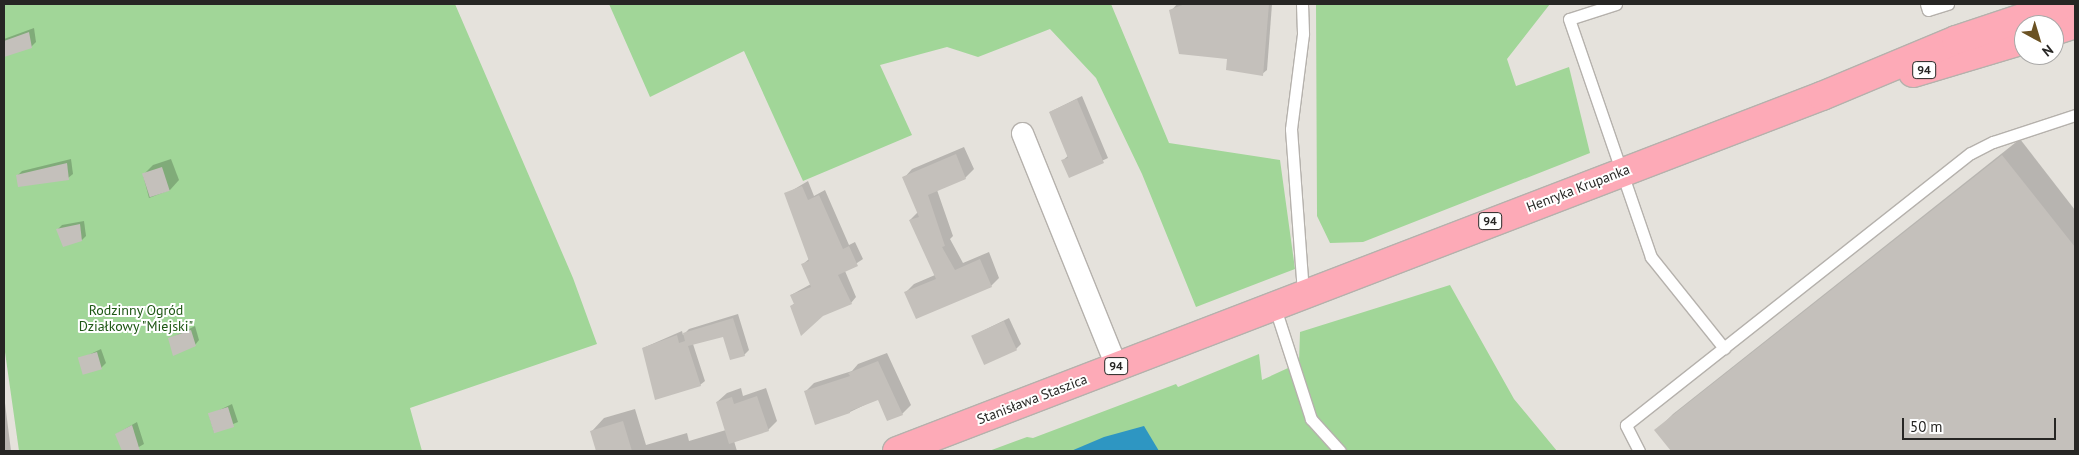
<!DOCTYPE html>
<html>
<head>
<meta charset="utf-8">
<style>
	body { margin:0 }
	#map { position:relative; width:2079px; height:455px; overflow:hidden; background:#e5e2dc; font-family:"PT Sans",sans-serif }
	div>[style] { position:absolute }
	.green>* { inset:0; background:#a1d698 }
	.water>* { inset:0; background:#2e96c2 }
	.shadow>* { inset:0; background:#0003 }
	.building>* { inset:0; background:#c4c0bb; transform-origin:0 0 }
	.roads { filter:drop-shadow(1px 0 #b5b1ac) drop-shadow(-1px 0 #b5b1ac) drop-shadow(0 1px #b5b1ac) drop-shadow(0 -1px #b5b1ac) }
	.lane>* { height:11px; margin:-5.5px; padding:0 5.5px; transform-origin:5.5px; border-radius:5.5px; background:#fff }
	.street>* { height:21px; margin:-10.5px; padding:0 10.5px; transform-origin:10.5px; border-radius:10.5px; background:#fff }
	.primary>* { height:28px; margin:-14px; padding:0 14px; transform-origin:14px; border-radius:14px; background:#fdaab7 }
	span { translate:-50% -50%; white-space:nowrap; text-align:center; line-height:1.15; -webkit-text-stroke:4px #fff; paint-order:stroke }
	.shield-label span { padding:1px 4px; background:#fff; border:1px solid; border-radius:4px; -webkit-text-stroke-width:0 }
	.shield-label { font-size:12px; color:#272624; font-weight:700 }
	.street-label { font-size:14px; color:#272624 }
	.park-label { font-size:14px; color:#1e5714 }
	.frame { position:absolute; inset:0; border:5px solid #272624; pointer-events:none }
	.north { position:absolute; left:2014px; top:15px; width:50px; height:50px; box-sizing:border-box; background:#fff; border:1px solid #a9a8a7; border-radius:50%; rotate:141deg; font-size:14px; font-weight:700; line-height:20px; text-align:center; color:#272624 }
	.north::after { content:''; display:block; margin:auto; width:18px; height:22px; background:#6b5223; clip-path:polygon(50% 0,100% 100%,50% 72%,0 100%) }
	.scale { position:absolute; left:1902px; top:418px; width:154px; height:22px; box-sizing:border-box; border:2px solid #272624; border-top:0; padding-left:6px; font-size:15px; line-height:18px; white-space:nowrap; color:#272624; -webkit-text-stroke:4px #fff; paint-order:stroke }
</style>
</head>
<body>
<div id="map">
	<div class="green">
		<div style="clip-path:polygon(4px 4px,455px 4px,573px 278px,597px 344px,410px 408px,422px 451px,19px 451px,4px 345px)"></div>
		<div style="clip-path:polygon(609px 4px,1111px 4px,1169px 143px,1280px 160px,1295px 269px,1196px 307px,1142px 174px,1096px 78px,1050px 29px,978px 57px,947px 47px,880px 65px,912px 135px,803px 181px,744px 51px,650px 97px)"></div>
		<div style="clip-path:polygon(1316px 4px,1550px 4px,1507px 59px,1516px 86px,1569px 67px,1590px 153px,1363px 242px,1330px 243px,1317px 216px)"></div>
		<div style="clip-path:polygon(1450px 285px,1514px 399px,1557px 451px,989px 451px,1027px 437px,1033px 438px,1176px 384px,1178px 387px,1259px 354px,1262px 380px,1299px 363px,1300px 332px)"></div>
	</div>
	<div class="water">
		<div style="clip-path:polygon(1144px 426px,1159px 451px,1071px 451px,1104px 437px)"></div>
	</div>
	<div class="shadow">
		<div style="clip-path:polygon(1177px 4px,1272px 4px,1267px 70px,1262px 74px,1228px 58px,1171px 11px)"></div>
		<div style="clip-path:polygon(34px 28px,36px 42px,31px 47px,4px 55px,4px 39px)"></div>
		<div style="clip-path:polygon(1082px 96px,1108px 158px,1069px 176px,1062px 161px,1069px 155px,1050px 112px)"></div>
		<div style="clip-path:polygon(2020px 139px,2075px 210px,2075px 451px,1672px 451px,1656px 431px,1673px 414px)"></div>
		<div style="clip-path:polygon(964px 147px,974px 169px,965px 178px,937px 190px,953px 236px,950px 239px,963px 263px,989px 252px,999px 278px,991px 286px,906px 292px,914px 284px,935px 275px,910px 220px,918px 212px,904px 178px,912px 169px)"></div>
		<div style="clip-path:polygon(71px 159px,73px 174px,68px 178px,17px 176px,22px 171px)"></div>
		<div style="clip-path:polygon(171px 159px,179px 180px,170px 190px,149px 198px,143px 175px,153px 165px)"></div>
		<div style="clip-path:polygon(808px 181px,814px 196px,825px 190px,849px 245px,855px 242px,863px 259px,845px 271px,856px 297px,851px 303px,791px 306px,795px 303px,791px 295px,811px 284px,803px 264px,809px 259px,786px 194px)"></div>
		<div style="clip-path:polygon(84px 221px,86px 236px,82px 240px,58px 229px,62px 225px)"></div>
		<div style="clip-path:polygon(738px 314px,749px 350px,744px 355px,724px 335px,693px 344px,705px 381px,700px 385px,643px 348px,682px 331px,683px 335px,689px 329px)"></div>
		<div style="clip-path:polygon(1009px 318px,1021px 344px,1016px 349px,972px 336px)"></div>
		<div style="clip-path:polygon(195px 326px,199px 340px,195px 345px,169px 339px)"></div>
		<div style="clip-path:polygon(101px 349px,106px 363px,101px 368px,80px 359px)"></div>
		<div style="clip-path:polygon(887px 353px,911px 405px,902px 414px,879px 398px,850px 412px,806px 391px,814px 383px,852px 371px,858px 364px)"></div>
		<div style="clip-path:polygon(741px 388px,743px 396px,766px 388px,777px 421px,768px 430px,734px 441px,737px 451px,597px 451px,592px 431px,604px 418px,635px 409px,646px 445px,687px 433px,689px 441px,726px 430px,717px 402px,727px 393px)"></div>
		<div style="clip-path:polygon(4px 395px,11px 451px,4px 451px)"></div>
		<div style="clip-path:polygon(232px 404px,238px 422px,214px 432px,209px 415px)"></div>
		<div style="clip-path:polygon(137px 422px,144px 444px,132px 451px,119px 451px,123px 451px,116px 434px)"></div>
	</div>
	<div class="building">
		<div style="clip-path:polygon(1185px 4px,1269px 4px,1263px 76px,1226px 70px,1227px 59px,1179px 54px,1169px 10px)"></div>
		<div style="clip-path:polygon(29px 32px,32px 48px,4px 57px,4px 41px)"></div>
		<div style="clip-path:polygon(1077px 99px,1104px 163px,1069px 178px,1061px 160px,1068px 158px,1049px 112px)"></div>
		<div style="clip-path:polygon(956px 154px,966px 179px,928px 195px,945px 246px,942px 247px,955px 270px,980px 259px,992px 287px,916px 319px,904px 292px,936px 279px,909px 220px,919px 217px,902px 177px)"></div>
		<div style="clip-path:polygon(2002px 155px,2075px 247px,2075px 451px,1671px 451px,1654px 430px)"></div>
		<div style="clip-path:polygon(67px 163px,69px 180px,18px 187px,16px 175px)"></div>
		<div style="left:162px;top:167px;width:25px;height:21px;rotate:72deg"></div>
		<div style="clip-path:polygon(802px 186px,808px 200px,819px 195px,843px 249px,849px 246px,858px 266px,838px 275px,852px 304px,823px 316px,801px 336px,790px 306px,794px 304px,790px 295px,811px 287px,801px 264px,809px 261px,784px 193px)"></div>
		<div style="clip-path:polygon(80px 224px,82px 241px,63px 247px,56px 229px)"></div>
		<div style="clip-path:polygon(733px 318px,745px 356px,730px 360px,723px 337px,688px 346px,701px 386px,655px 400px,642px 348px,677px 335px,679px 343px,685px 341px,683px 333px)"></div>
		<div style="left:1004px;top:321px;width:32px;height:36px;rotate:66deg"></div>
		<div style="clip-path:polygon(191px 330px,196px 346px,173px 356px,168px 338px)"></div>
		<div style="left:97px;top:352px;width:18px;height:20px;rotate:74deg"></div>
		<div style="clip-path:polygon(878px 361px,903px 415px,887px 421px,878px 400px,850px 411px,850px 413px,815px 425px,804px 391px,850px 376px,848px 373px)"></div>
		<div style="clip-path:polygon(757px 396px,769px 431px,729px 444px,716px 402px,732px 397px,734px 404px)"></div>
		<div style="left:228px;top:407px;width:21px;height:21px;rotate:73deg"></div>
		<div style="clip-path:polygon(623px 421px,632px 451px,596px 451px,590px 431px)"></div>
		<div style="clip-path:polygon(132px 425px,140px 451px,122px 451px,115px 434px)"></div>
	</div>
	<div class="roads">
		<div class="lane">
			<div style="left:1302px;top:4px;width:30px;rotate:88deg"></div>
			<div style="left:1303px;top:34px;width:96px;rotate:97.2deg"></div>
			<div style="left:1291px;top:129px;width:165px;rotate:85.8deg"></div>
			<div style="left:1616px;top:4px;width:49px;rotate:162.3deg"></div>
			<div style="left:1569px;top:19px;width:252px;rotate:71deg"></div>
			<div style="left:1651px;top:257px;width:117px;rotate:51.3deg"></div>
			<div style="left:1926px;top:4px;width:6px;rotate:72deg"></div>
			<div style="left:1928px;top:10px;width:21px;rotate:-17deg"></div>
			<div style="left:1274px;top:305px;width:120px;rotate:72deg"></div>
			<div style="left:1311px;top:419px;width:43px;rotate:47.8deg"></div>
			<div style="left:1639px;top:451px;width:29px;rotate:-117deg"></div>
			<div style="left:1626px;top:425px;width:439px;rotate:-38.3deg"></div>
			<div style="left:1971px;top:153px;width:25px;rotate:-27deg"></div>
			<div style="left:1993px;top:142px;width:86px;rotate:-18.2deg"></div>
		</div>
		<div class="street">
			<div style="left:1022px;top:133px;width:251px;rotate:68deg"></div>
		</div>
		<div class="primary">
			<div style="left:2054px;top:31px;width:22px;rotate:-18deg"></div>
			<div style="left:1913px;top:73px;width:116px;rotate:-16.6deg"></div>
			<div style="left:897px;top:451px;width:991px;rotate:-21deg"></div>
			<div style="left:1822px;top:96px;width:145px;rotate:-22.7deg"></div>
			<div style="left:1956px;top:40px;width:114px;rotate:-18.4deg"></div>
		</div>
	</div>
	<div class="shield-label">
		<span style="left:1924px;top:70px">94</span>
		<span style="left:1490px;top:221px">94</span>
		<span style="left:1116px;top:366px">94</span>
	</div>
	<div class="street-label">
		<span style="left:1578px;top:188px;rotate:-21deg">Henryka Krupanka</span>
		<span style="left:1032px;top:399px;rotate:-21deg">Stanisława Staszica</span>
	</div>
	<div class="park-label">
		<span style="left:136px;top:318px">Rodzinny Ogród<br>Działkowy "Miejski"</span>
	</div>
	<div class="frame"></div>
	<div class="north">N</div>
	<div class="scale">50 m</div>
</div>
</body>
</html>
